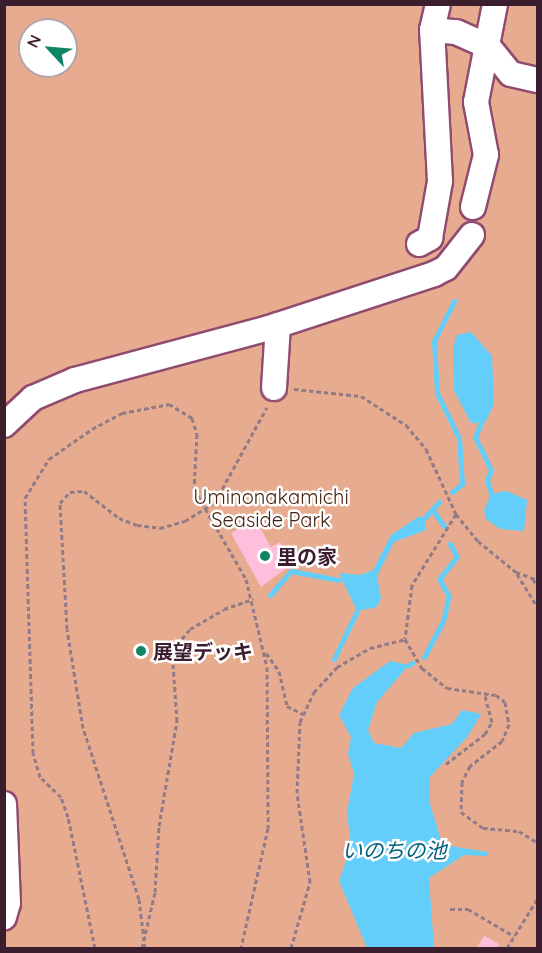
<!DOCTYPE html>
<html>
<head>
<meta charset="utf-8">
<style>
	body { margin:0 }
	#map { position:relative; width:542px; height:953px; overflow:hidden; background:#f5e4ec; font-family:Quicksand,"Noto Sans JP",sans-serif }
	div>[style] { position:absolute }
	.green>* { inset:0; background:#e7ac8f }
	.water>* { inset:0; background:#63cefa }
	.stream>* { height:5px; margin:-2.5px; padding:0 2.5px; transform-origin:2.5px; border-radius:2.5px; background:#63cefa }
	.building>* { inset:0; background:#febfdd }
	.path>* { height:3px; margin-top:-1.5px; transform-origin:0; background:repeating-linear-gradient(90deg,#927a86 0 4.5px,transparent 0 7.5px) }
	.roads { filter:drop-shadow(2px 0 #904b70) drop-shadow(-2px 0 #904b70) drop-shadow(0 2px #904b70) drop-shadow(0 -2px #904b70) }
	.minor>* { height:24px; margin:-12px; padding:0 12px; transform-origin:12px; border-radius:12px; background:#fff }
	.dots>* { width:16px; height:16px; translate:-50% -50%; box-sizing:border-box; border:3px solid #fff; border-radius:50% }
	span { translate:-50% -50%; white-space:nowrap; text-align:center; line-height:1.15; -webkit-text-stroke:5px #fff; paint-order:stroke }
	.park-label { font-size:20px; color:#442310 }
	.poi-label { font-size:20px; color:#3b1e2d; font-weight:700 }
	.left { translate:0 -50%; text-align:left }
	.water-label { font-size:21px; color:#03607d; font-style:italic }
	.frame { position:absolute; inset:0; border:6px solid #3b1e2d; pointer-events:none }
	.north { position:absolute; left:18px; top:18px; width:60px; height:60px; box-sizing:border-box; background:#fff; border:2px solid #b1a5ab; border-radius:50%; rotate:296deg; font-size:16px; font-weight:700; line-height:24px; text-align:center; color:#3b1e2d }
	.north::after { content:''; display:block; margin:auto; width:21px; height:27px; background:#0f8566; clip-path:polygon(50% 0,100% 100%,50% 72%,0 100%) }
</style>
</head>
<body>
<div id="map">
	<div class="green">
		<div style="clip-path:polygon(evenodd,5px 5px,537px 5px,537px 948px,5px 948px,5px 5px,30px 30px,66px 30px,66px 66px,30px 66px,30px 30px)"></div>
	</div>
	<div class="water">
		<div style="clip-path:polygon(471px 332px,492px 356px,494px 404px,485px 423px,471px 423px,454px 391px,453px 347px,457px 335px)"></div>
		<div style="clip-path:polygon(506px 491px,527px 500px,524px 531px,500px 529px,486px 519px,484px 511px,491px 494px)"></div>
		<div style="clip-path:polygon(418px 517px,425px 517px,426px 530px,394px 542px,377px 576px,381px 598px,377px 607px,357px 611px,339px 573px,360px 575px,373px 570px,391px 535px)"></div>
		<div style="clip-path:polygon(390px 661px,409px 665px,377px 702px,368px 730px,374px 743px,401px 748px,414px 733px,452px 724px,462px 710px,481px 714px,468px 736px,430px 777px,430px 804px,441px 840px,450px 846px,488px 852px,487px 856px,464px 855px,429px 878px,434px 948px,367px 948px,339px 881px,351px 846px,347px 812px,354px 774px,348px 754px,351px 737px,339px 715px,353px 688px)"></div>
	</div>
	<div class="stream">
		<div style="left:481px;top:423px;width:15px;rotate:113deg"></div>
		<div style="left:475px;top:437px;width:37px;rotate:64deg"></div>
		<div style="left:491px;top:470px;width:11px;rotate:112deg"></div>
		<div style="left:487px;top:480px;width:15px;rotate:74deg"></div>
		<div style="left:452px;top:492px;width:13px;rotate:-39deg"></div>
		<div style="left:462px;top:484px;width:46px;rotate:-93.7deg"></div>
		<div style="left:459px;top:438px;width:50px;rotate:-116.1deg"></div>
		<div style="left:437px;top:393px;width:52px;rotate:-93.3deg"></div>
		<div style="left:434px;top:341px;width:45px;rotate:-63.4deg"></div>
		<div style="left:434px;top:512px;width:17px;rotate:54deg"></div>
		<div style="left:425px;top:517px;width:21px;rotate:-47deg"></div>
		<div style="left:270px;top:595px;width:32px;rotate:-49deg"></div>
		<div style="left:291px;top:571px;width:49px;rotate:10.6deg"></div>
		<div style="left:424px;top:657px;width:41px;rotate:-62.2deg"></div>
		<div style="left:443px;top:621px;width:26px;rotate:-77deg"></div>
		<div style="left:449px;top:596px;width:20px;rotate:-120deg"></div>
		<div style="left:439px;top:579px;width:28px;rotate:-51deg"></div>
		<div style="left:457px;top:557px;width:15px;rotate:-118deg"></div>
		<div style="left:334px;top:659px;width:53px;rotate:-64.4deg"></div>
		<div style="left:409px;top:665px;width:4px;rotate:-34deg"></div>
	</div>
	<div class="building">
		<div style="clip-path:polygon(252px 522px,257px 523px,271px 547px,280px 542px,292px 564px,261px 587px,231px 533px)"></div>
		<div style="clip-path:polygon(484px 936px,499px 944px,497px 948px,477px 948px)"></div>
	</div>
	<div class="path">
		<div style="left:294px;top:389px;width:67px;rotate:6deg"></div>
		<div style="left:361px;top:396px;width:54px;rotate:32.8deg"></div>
		<div style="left:406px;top:425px;width:31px;rotate:50deg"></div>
		<div style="left:426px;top:449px;width:72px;rotate:65.2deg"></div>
		<div style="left:456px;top:514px;width:35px;rotate:51deg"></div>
		<div style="left:478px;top:541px;width:49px;rotate:39.2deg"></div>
		<div style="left:516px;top:572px;width:23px;rotate:20deg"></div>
		<div style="left:456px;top:514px;width:84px;rotate:121.8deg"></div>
		<div style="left:412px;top:585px;width:54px;rotate:97.4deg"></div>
		<div style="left:405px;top:639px;width:34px;rotate:60deg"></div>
		<div style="left:422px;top:668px;width:32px;rotate:39deg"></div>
		<div style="left:447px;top:688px;width:49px;rotate:8.1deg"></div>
		<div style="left:496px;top:695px;width:11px;rotate:38deg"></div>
		<div style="left:505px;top:702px;width:22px;rotate:80deg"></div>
		<div style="left:509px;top:724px;width:18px;rotate:112deg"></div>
		<div style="left:502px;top:741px;width:41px;rotate:142deg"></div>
		<div style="left:470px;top:766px;width:18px;rotate:117deg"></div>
		<div style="left:462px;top:782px;width:30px;rotate:92deg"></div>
		<div style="left:461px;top:812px;width:27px;rotate:36deg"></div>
		<div style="left:483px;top:828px;width:36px;rotate:5deg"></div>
		<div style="left:519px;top:831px;width:22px;rotate:32deg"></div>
		<div style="left:517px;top:574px;width:40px;rotate:58deg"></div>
		<div style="left:533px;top:579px;width:9px;rotate:58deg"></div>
		<div style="left:266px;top:653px;width:22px;rotate:54deg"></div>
		<div style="left:279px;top:671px;width:36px;rotate:77deg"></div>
		<div style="left:287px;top:706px;width:18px;rotate:27deg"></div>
		<div style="left:446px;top:764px;width:49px;rotate:-37.6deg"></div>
		<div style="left:485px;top:734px;width:14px;rotate:-60deg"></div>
		<div style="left:492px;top:722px;width:28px;rotate:-105deg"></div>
		<div style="left:450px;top:909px;width:18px"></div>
		<div style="left:468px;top:909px;width:53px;rotate:30.4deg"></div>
		<div style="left:95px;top:948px;width:134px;rotate:-101.6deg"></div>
		<div style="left:68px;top:817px;width:21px;rotate:-109deg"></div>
		<div style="left:61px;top:797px;width:29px;rotate:-136deg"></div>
		<div style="left:40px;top:777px;width:25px;rotate:-106deg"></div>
		<div style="left:33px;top:753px;width:255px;rotate:-91.8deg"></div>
		<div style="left:25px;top:498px;width:46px;rotate:-58.4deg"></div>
		<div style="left:49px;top:459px;width:52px;rotate:-34.9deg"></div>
		<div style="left:92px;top:429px;width:34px;rotate:-28deg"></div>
		<div style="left:122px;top:413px;width:48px;rotate:-10.8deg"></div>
		<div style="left:169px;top:404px;width:27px;rotate:31deg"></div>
		<div style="left:192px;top:418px;width:17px;rotate:73deg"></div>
		<div style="left:197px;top:434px;width:55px;rotate:93.1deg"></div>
		<div style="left:194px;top:489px;width:104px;rotate:60deg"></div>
		<div style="left:246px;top:579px;width:90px;rotate:76.6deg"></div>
		<div style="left:267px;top:667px;width:161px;rotate:89.6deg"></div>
		<div style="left:268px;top:828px;width:123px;rotate:102.7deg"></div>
		<div style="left:142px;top:948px;width:57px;rotate:-76.9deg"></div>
		<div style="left:155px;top:892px;width:66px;rotate:-86.5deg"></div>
		<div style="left:159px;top:826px;width:107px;rotate:-80.3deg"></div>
		<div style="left:177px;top:721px;width:71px;rotate:-94deg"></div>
		<div style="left:172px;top:650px;width:28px;rotate:-49deg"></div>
		<div style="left:190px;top:629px;width:39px;rotate:-30deg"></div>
		<div style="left:224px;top:609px;width:31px;rotate:-19deg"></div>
		<div style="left:145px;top:948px;width:49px;rotate:-97deg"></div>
		<div style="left:139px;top:899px;width:180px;rotate:-108.1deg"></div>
		<div style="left:83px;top:728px;width:100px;rotate:-99.2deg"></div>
		<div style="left:67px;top:629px;width:126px;rotate:-93.2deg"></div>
		<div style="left:60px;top:503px;width:15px;rotate:-48deg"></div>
		<div style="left:70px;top:492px;width:14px;rotate:-4deg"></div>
		<div style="left:84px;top:491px;width:44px;rotate:37.6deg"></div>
		<div style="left:119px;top:518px;width:19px;rotate:21deg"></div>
		<div style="left:137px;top:525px;width:23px;rotate:7deg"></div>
		<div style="left:160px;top:528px;width:26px;rotate:-16deg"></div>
		<div style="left:185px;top:521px;width:36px;rotate:-32deg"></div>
		<div style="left:215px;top:502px;width:108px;rotate:-61.3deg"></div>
		<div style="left:291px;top:948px;width:69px;rotate:-73.9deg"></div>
		<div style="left:310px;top:882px;width:90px;rotate:-98.3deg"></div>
		<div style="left:297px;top:793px;width:71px;rotate:-87.6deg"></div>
		<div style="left:300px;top:722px;width:33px;rotate:-65deg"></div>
		<div style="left:314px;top:692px;width:34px;rotate:-47deg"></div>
		<div style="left:337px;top:667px;width:38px;rotate:-30deg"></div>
		<div style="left:370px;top:648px;width:36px;rotate:-14deg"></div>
		<div style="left:507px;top:948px;width:59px;rotate:-58.2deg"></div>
	</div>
	<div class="roads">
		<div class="minor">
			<div style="left:432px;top:30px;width:24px;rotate:5deg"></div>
			<div style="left:456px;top:32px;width:35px;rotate:24deg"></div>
			<div style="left:488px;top:46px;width:36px;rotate:51deg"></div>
			<div style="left:511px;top:74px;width:28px;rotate:13deg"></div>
			<div style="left:473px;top:207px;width:54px;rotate:-76deg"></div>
			<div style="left:486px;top:155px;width:54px;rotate:-100.7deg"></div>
			<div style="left:476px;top:102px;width:100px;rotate:-79deg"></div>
			<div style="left:419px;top:244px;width:13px;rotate:-29deg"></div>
			<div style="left:430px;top:238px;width:58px;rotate:-80deg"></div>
			<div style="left:440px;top:181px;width:151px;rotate:-93deg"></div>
			<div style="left:432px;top:30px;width:27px;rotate:-77deg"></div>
			<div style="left:274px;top:388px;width:63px;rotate:-86.4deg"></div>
			<div style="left:4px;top:425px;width:40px;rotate:-43deg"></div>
			<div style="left:33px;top:398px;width:46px;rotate:-23.2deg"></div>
			<div style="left:75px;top:380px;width:198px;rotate:-15deg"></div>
			<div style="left:266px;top:329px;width:177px;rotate:-18.1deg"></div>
			<div style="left:434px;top:274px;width:13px;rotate:-27deg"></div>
			<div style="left:446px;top:268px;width:42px;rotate:-51.8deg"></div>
			<div style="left:4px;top:804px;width:99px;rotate:87.7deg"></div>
			<div style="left:8px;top:903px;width:15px;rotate:106deg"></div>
		</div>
	</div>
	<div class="dots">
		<div style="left:265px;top:556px;background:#0f8566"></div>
		<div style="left:141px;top:651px;background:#0f8566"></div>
	</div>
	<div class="park-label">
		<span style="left:271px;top:508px">Uminonakamichi<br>Seaside Park</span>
	</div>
	<div class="poi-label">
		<span class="left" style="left:277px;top:556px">里の家</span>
		<span class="left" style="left:153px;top:651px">展望デッキ</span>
	</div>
	<div class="water-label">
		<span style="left:394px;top:850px">いのちの池</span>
	</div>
	<div class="frame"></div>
	<div class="north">N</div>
</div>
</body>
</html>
